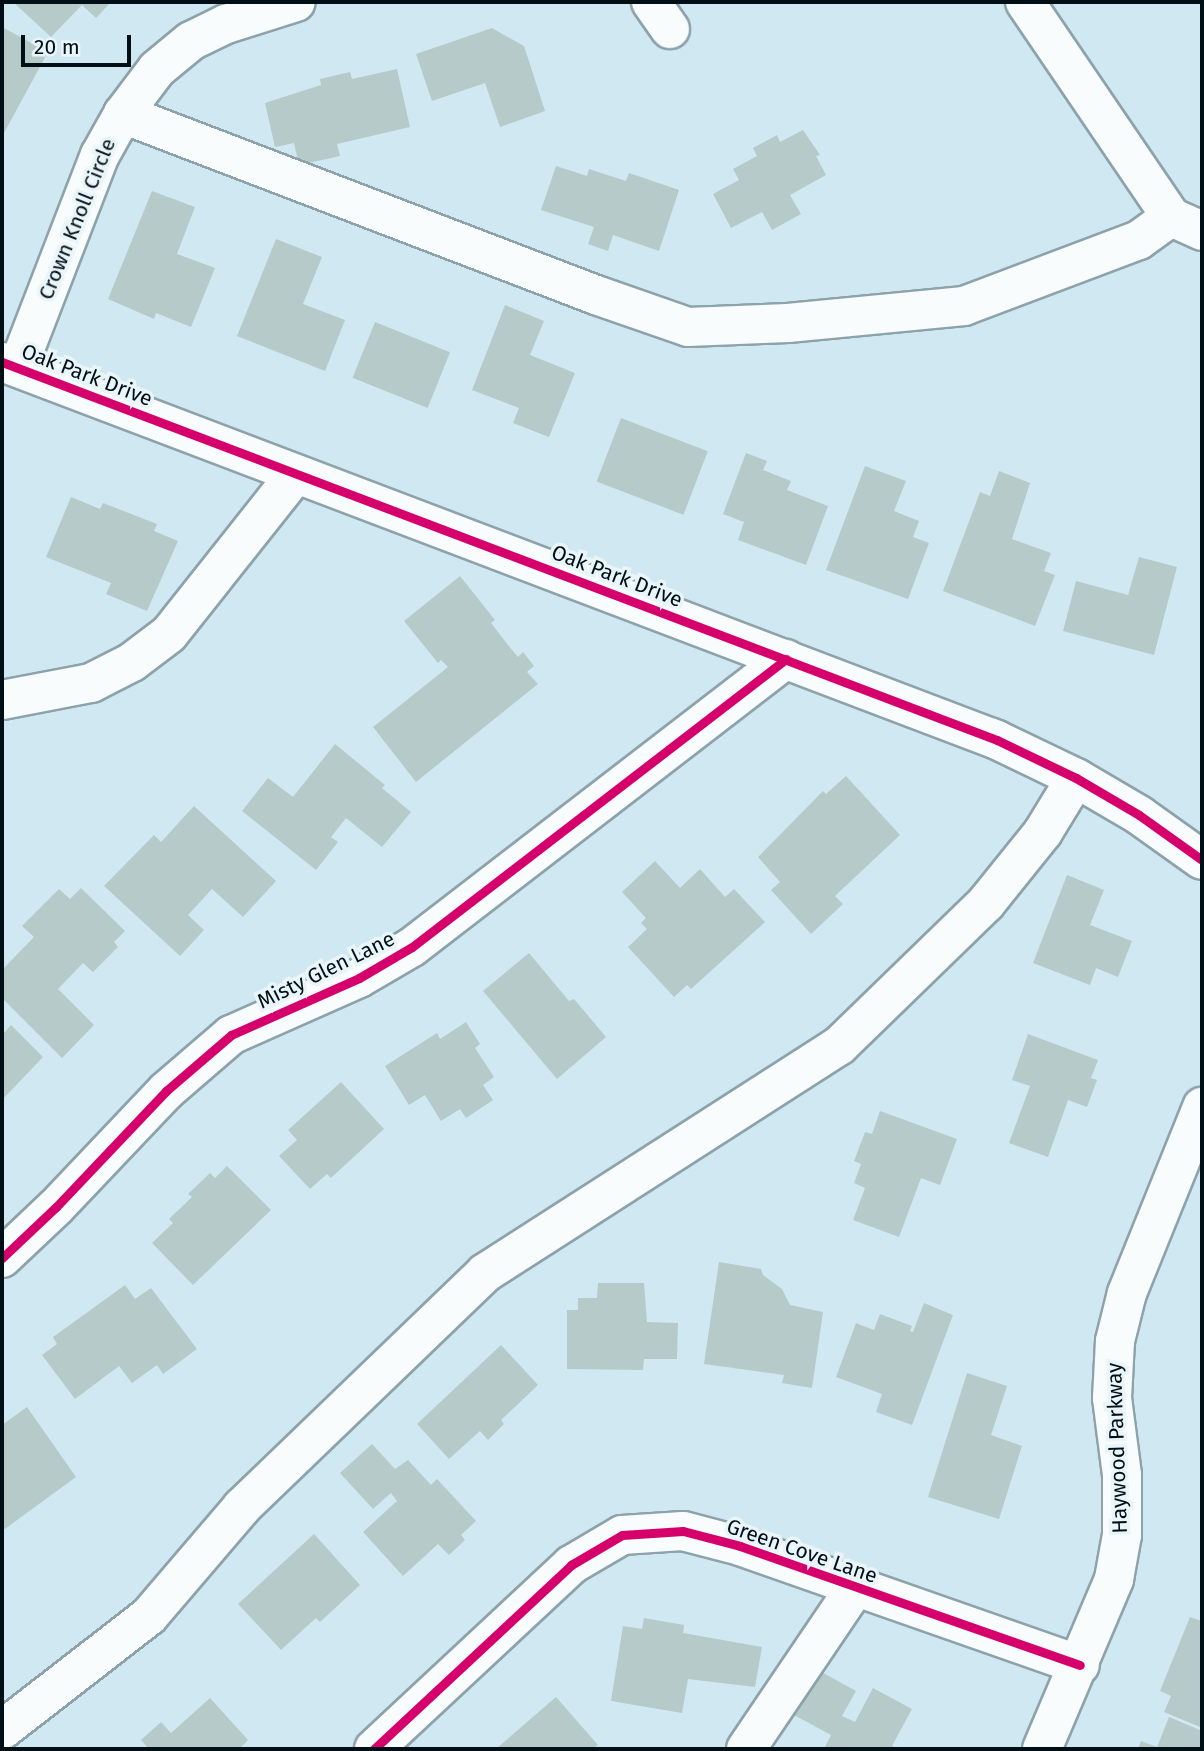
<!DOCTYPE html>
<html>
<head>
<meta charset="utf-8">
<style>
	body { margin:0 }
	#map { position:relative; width:1204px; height:1751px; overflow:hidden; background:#d0e8f1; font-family:"Fira Sans",sans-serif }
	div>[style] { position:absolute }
	.building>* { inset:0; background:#b6cac9; transform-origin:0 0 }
	.roads { filter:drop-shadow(2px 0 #8da2aa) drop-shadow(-2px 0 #8da2aa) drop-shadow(0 2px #8da2aa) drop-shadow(0 -2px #8da2aa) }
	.minor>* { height:38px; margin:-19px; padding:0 19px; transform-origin:19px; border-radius:19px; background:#f8fcfd }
	.cycleway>* { height:9px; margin:-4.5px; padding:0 4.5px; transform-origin:4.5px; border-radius:4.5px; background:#d6006c }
	span { translate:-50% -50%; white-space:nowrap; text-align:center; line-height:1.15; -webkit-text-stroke:7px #eaf5f9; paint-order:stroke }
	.street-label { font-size:21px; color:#000f16 }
	.frame { position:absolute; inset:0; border:4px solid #000f16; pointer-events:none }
	.scale { position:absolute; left:21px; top:35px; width:110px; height:32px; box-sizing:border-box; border:4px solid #000f16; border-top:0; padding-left:9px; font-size:21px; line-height:24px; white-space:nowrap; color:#000f16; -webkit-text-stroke:5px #eaf5f9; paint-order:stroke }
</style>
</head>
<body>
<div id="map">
	<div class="building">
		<div style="clip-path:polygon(13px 2px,111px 2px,96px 18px,82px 5px,51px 37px)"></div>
		<div style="clip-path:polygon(2px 27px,48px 52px,4px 133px,2px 131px)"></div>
		<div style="clip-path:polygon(492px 28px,524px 46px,545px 111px,500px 127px,485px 83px,432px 101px,416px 54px)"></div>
		<div style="clip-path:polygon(397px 69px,410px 127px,337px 144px,340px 156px,299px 165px,294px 143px,275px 147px,265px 103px,321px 85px,320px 79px,350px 72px,352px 79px)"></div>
		<div style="clip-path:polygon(803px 130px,820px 155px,816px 156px,826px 175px,790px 195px,801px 214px,772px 230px,762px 212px,731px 228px,713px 194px,739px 180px,733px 169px,757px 156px,753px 148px,777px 135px,780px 142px)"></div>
		<div style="clip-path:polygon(556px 166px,587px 176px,589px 169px,626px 181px,629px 173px,679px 190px,659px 251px,613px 235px,608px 251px,588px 244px,594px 227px,541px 210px)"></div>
		<div style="clip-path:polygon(152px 191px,195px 207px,177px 254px,215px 268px,191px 327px,156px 313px,154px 319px,108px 299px)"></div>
		<div style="clip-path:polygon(276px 239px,322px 257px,303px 304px,345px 320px,325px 371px,237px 336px)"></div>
		<div style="clip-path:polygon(505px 305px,544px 321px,530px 355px,575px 373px,549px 437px,513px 423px,519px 408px,472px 390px)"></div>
		<div style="left:375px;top:322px;width:81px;height:60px;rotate:22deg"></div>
		<div style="left:621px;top:418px;width:93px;height:68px;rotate:21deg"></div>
		<div style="clip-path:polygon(746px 453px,767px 461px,763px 470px,791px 481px,787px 490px,828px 506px,806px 565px,738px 540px,744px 522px,723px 514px)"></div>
		<div style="clip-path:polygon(865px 466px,906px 481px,894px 511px,919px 521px,913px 537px,929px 543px,908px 599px,826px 570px)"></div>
		<div style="clip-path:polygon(999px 471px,1030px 483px,1012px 539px,1051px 553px,1044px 571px,1055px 575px,1035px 626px,943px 591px,980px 492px,990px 496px)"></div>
		<div style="clip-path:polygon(71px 497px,100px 509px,103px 503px,157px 524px,154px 531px,178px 541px,147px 611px,106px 594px,111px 583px,46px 557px)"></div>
		<div style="clip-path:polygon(1139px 557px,1177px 567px,1154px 655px,1063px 631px,1076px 581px,1128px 595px)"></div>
		<div style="clip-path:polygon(460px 576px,495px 620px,491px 623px,508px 645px,518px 657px,523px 652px,534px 666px,527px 672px,538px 684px,416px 782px,373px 727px,448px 667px,441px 660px,438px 663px,404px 621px)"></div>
		<div style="clip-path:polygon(335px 744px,385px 785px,382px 788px,411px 812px,382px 847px,346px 818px,331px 837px,338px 842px,316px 870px,242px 811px,268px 778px,293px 797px)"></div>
		<div style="clip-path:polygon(846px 776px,900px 835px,835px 896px,843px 904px,811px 934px,771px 890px,780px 882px,758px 857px,823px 791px,826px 794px)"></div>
		<div style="clip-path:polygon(194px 806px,276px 881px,243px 917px,212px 889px,188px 915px,204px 930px,180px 956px,104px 886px,154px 835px,161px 842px)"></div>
		<div style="clip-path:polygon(655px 861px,680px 888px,700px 869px,725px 897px,734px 889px,765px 922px,691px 989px,687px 985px,674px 997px,628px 947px,647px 929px,641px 923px,646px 918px,622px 892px)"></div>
		<div style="clip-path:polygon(1067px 875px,1104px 890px,1090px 925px,1132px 941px,1118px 977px,1096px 968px,1090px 985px,1033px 963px)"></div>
		<div style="clip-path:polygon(81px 888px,125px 931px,114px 942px,118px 947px,93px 972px,83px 963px,58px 989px,94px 1025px,62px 1058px,2px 998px,2px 970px,34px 937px,22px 926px,59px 889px,70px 899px)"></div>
		<div style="clip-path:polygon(529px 953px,569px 1001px,574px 999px,606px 1037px,557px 1079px,483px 991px)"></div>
		<div style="clip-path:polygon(466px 1022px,480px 1044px,475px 1048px,494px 1077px,483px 1085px,493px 1100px,466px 1118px,460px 1109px,441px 1121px,425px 1095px,409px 1105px,385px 1066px,437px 1033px,440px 1039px)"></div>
		<div style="clip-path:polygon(11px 1025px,43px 1057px,2px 1100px,2px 1035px)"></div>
		<div style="clip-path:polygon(1028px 1034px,1098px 1060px,1091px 1078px,1097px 1080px,1087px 1107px,1068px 1100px,1048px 1157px,1009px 1143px,1030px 1086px,1012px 1080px)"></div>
		<div style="clip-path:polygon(341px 1082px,384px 1129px,331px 1178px,327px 1174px,310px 1189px,279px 1156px,297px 1140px,288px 1130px)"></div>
		<div style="clip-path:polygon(880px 1111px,957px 1139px,940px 1185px,921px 1178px,899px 1237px,853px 1220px,865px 1188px,854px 1183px,861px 1164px,854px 1161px,865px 1132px,872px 1134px)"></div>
		<div style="clip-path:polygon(227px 1166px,271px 1210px,193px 1285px,152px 1243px,173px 1223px,169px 1219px,192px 1197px,188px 1194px,210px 1173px,215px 1178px)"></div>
		<div style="clip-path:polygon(719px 1262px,761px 1269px,763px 1275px,782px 1289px,790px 1305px,823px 1312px,812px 1388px,782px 1383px,784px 1375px,704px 1364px)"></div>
		<div style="clip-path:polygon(598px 1283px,644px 1283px,647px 1322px,678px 1323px,677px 1359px,644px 1359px,643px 1370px,567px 1369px,567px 1310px,578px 1310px,578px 1298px,597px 1298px)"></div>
		<div style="clip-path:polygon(125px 1285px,135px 1299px,151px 1288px,197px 1349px,163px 1374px,157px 1365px,132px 1383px,119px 1366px,75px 1399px,42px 1355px,57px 1344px,53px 1337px)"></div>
		<div style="clip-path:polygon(924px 1303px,953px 1315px,912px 1425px,876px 1412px,882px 1394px,836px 1377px,856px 1323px,874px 1330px,880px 1314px,912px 1326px,910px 1331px,913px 1332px)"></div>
		<div style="clip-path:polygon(501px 1345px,538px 1385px,501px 1420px,504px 1424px,488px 1440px,480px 1431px,449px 1459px,417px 1424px)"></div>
		<div style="clip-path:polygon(967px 1373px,1007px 1386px,991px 1435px,1022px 1446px,999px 1519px,928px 1497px)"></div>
		<div style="clip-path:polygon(27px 1407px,76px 1477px,2px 1531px,2px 1425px)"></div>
		<div style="clip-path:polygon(372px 1444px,395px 1469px,408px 1460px,431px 1485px,437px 1479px,476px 1521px,461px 1535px,465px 1540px,449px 1555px,438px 1544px,403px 1576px,363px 1532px,397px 1501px,391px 1493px,373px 1509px,340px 1473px)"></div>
		<div style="clip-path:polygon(314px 1534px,360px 1585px,320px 1622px,316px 1618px,281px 1650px,238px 1604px)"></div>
		<div style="clip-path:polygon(1190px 1617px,1202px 1621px,1200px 1727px,1164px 1712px,1171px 1696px,1160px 1691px)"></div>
		<div style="clip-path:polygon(644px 1618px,684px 1625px,683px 1633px,762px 1647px,755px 1687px,688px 1679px,682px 1713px,611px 1701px,623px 1626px,642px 1629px)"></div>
		<div style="clip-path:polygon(818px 1670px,856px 1691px,842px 1716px,855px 1722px,873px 1688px,912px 1709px,892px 1746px,899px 1749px,824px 1749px,831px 1735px,794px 1715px)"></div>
		<div style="clip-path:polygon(556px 1697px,598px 1745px,593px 1749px,496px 1749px)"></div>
		<div style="clip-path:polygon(210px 1698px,248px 1740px,239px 1749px,149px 1749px,141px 1740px,161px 1722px,171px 1733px)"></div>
		<div style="clip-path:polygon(1169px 1717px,1202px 1731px,1200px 1749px,1138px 1749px,1141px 1741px,1157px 1747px)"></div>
	</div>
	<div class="roads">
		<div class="minor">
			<div style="left:651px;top:2px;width:33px;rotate:55deg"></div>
			<div style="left:1025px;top:2px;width:260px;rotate:55.8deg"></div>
			<div style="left:123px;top:114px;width:506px;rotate:20.94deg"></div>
			<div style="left:596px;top:295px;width:97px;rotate:19.2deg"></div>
			<div style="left:688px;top:327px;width:100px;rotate:-2.3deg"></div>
			<div style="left:788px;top:323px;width:177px;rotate:-5.5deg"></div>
			<div style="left:964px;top:306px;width:187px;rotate:-20.7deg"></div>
			<div style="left:1139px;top:240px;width:39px;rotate:-36deg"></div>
			<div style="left:1171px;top:217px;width:34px;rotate:24deg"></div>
			<div style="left:2px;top:362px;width:1064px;rotate:20.8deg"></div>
			<div style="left:997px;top:740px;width:88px;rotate:25.7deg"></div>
			<div style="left:1076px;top:778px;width:73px;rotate:30.4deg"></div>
			<div style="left:1139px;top:815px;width:77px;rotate:35.5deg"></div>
			<div style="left:18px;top:367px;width:227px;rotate:-68.9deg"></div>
			<div style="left:100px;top:155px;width:47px;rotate:-60.7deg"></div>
			<div style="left:123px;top:114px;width:56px;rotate:-52.9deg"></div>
			<div style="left:157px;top:69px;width:44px;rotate:-39.5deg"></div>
			<div style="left:191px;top:41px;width:39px;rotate:-26deg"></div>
			<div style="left:226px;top:24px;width:73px;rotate:-17.4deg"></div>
			<div style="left:2px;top:700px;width:91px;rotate:-10.8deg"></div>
			<div style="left:91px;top:683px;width:46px;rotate:-27.1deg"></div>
			<div style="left:132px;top:662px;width:46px;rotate:-37.1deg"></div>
			<div style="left:169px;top:634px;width:204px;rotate:-51.6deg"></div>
			<div style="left:2px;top:1258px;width:74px;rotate:-43.4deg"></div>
			<div style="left:56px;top:1207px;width:160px;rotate:-46.5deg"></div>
			<div style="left:166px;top:1091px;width:86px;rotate:-40.7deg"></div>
			<div style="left:231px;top:1035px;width:140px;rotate:-24deg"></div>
			<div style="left:359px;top:978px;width:61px;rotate:-30.3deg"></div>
			<div style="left:412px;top:947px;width:472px;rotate:-37.6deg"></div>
			<div style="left:2px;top:1730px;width:186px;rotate:-37.8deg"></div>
			<div style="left:149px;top:1616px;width:143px;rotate:-49.5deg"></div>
			<div style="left:242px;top:1507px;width:337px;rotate:-43.9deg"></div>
			<div style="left:485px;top:1273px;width:421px;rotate:-32.7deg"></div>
			<div style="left:839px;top:1046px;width:205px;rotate:-44.2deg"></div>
			<div style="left:986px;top:903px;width:91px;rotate:-51.2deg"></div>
			<div style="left:1043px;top:832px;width:63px;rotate:-58.6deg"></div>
			<div style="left:374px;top:1749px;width:270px;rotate:-43deg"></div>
			<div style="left:571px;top:1565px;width:59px;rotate:-30.5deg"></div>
			<div style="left:622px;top:1535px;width:61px;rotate:-3.8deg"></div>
			<div style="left:683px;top:1531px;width:59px;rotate:14.7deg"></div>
			<div style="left:740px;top:1546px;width:360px;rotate:19.3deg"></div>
			<div style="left:746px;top:1749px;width:194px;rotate:-55.9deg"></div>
			<div style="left:1042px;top:1749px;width:185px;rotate:-67deg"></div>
			<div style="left:1114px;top:1579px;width:45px;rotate:-79.7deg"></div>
			<div style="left:1122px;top:1535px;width:60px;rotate:-90deg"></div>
			<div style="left:1122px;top:1475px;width:78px;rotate:-97.4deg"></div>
			<div style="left:1112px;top:1398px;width:57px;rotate:-87deg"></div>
			<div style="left:1115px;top:1341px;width:49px;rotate:-76deg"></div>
			<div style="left:1127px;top:1293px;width:201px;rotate:-68deg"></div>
		</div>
	</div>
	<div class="cycleway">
		<div style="left:2px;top:362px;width:1064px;rotate:20.8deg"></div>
		<div style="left:997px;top:740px;width:88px;rotate:25.7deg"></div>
		<div style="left:1076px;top:778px;width:73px;rotate:30.4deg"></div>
		<div style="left:1139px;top:815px;width:77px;rotate:35.5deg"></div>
		<div style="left:2px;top:1258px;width:74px;rotate:-43.4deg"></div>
		<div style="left:56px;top:1207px;width:160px;rotate:-46.5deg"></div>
		<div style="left:166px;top:1091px;width:86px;rotate:-40.7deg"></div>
		<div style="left:231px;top:1035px;width:140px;rotate:-24deg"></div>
		<div style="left:359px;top:978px;width:61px;rotate:-30.3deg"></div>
		<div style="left:412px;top:947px;width:472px;rotate:-37.6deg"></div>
		<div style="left:374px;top:1749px;width:270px;rotate:-43deg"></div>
		<div style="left:571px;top:1565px;width:59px;rotate:-30.5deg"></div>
		<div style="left:622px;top:1535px;width:61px;rotate:-3.8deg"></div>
		<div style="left:683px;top:1531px;width:59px;rotate:14.7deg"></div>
		<div style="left:740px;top:1546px;width:360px;rotate:19.3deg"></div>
	</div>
	<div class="street-label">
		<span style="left:77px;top:219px;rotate:-68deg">Crown Knoll Circle</span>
		<span style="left:87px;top:375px;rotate:21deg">Oak Park Drive</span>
		<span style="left:617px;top:576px;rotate:21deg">Oak Park Drive</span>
		<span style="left:326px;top:970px;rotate:-26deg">Misty Glen Lane</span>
		<span style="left:1117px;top:1448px;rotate:-92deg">Haywood Parkway</span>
		<span style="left:802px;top:1551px;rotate:19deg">Green Cove Lane</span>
	</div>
	<div class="frame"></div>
	<div class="scale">20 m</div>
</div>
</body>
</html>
